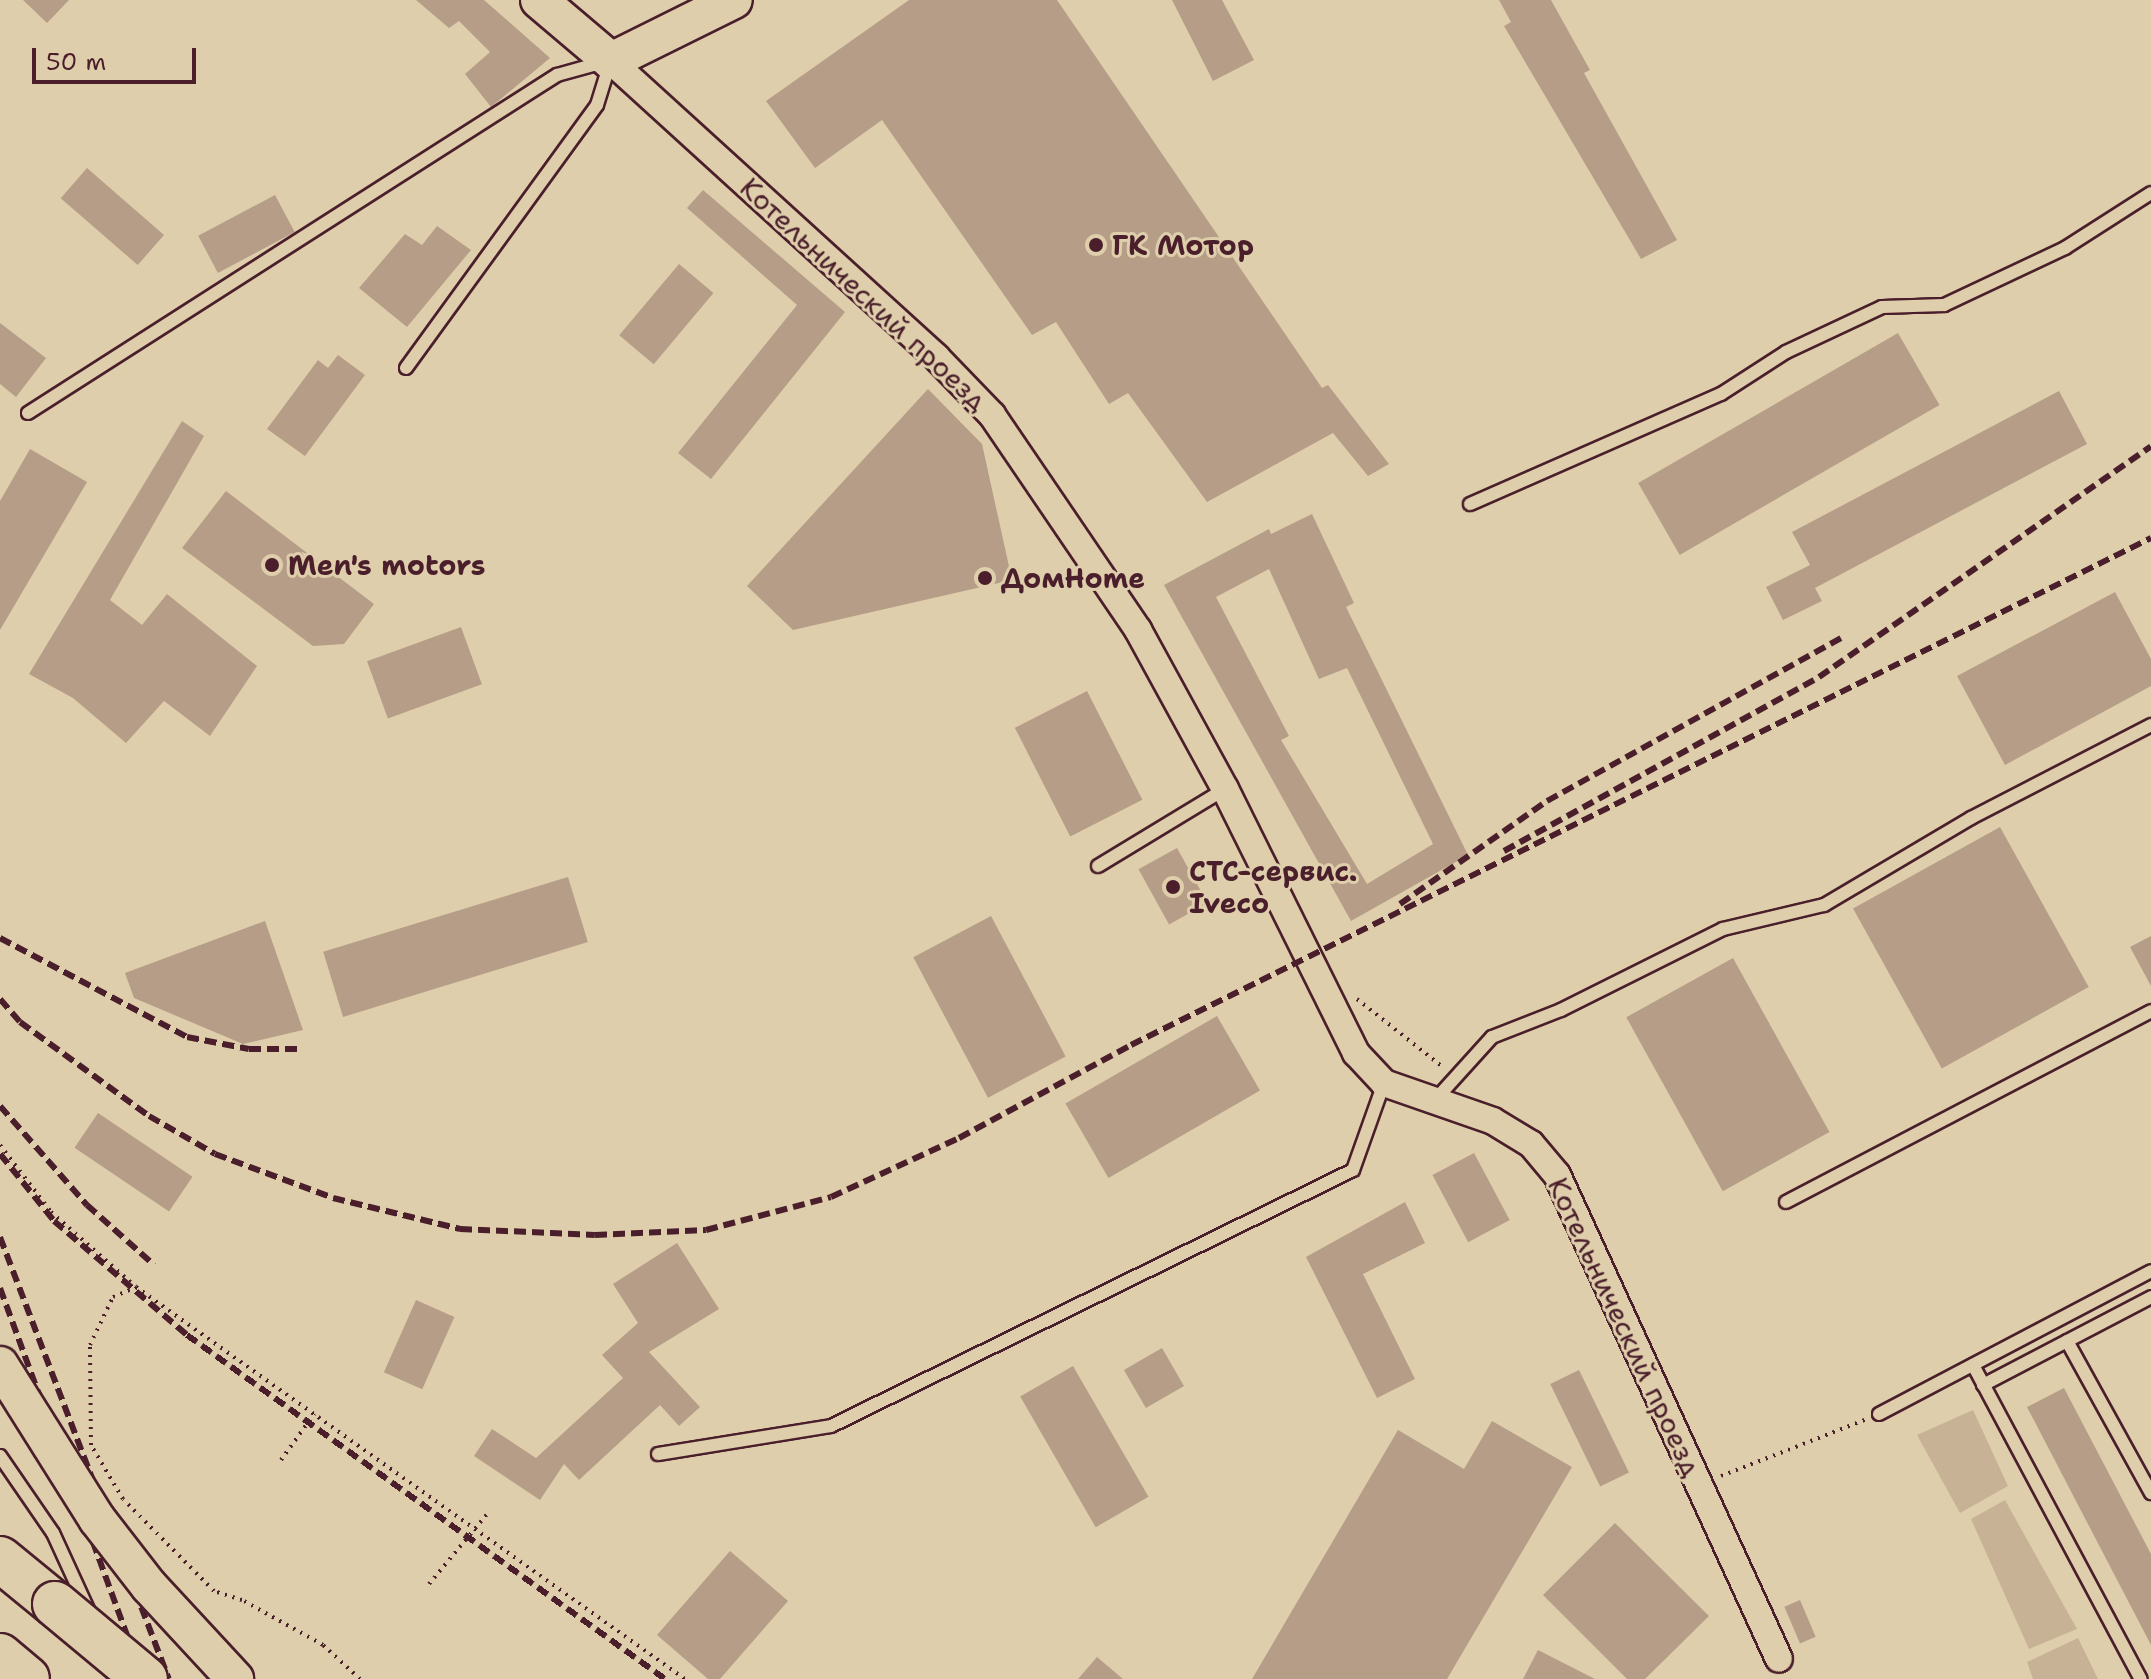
<!DOCTYPE html>
<html>
<head>
<meta charset="utf-8">
<style>
	body { margin:0 }
	#map { position:relative; width:2151px; height:1679px; overflow:hidden; background:#dfceab; font-family:"Shantell Sans",sans-serif }
	div>[style] { position:absolute }
	.green>* { inset:0; background:#c7b296 }
	.building>* { inset:0; background:#b69d87; transform-origin:0 0 }
	.path>* { height:4px; margin-top:-2px; transform-origin:0; background:repeating-linear-gradient(90deg,#4a1f2b 0 2px,transparent 0 8px) }
	.roads { filter:drop-shadow(2px 0 #4a1f2b) drop-shadow(-2px 0 #4a1f2b) drop-shadow(0 2px #4a1f2b) drop-shadow(0 -2px #4a1f2b) }
	.lane>* { height:12px; margin:-6px; padding:0 6px; transform-origin:6px; border-radius:6px; background:#dfceab }
	.street>* { height:26px; margin:-13px; padding:0 13px; transform-origin:13px; border-radius:13px; background:#dfceab }
	.secondary>* { height:36px; margin:-18px; padding:0 18px; transform-origin:18px; border-radius:18px; background:#dfceab }
	.highway>* { height:44px; margin:-22px; padding:0 22px; transform-origin:22px; border-radius:22px; background:#dfceab }
	.rail>* { height:6px; margin-top:-3px; transform-origin:0; background:repeating-linear-gradient(90deg,#4a1f2b 0 12px,transparent 0 18px) }
	.bridges { filter:drop-shadow(2px 0 #4a1f2b) drop-shadow(-2px 0 #4a1f2b) drop-shadow(0 2px #4a1f2b) drop-shadow(0 -2px #4a1f2b) }
	.secondary-bridge>* { height:36px; margin:-18px; padding:0 18px; transform-origin:18px; border-radius:18px; background:#dfceab }
	.highway-bridge>* { height:44px; margin:-22px; padding:0 22px; transform-origin:22px; border-radius:22px; background:#dfceab }
	.dots>* { width:22px; height:22px; translate:-50% -50%; box-sizing:border-box; border:4px solid #dfceab; border-radius:50% }
	span { translate:-50% -50%; white-space:nowrap; text-align:center; line-height:1.15; -webkit-text-stroke:6px #dfceab; paint-order:stroke }
	.poi-label { font-size:28px; color:#4a1f2b; font-weight:700 }
	.left { translate:0 -50%; text-align:left }
	.street-label { font-size:28px; color:#4a1f2b }
	.scale { position:absolute; left:32px; top:48px; width:164px; height:36px; box-sizing:border-box; border:4px solid #4a1f2b; border-top:0; padding-left:10px; font-size:24px; line-height:28px; white-space:nowrap; color:#4a1f2b; -webkit-text-stroke:6px #dfceab; paint-order:stroke }
</style>
</head>
<body>
<div id="map">
	<div class="green">
		<div style="clip-path:polygon(1973px 1410px,2008px 1486px,1960px 1513px,1917px 1435px)"></div>
		<div style="clip-path:polygon(2005px 1500px,2077px 1629px,2029px 1649px,1971px 1519px)"></div>
		<div style="clip-path:polygon(2078px 1638px,2098px 1679px,2033px 1679px,2027px 1662px)"></div>
	</div>
	<div class="building">
		<div style="clip-path:polygon(23px 0,69px 0,47px 23px)"></div>
		<div style="clip-path:polygon(416px 0,484px 0,550px 58px,491px 107px,465px 74px,490px 52px,459px 21px,449px 28px)"></div>
		<div style="clip-path:polygon(909px 0,1057px 0,1322px 388px,1328px 385px,1389px 464px,1368px 476px,1333px 433px,1207px 502px,1128px 393px,1109px 404px,1056px 322px,1032px 335px,882px 120px,815px 168px,766px 101px)"></div>
		<div style="clip-path:polygon(1172px 0,1222px 0,1254px 60px,1213px 81px)"></div>
		<div style="clip-path:polygon(1499px 0,1551px 0,1590px 70px,1584px 73px,1677px 240px,1641px 259px,1504px 26px,1511px 22px)"></div>
		<div style="left:87px;top:168px;width:102px;height:40px;rotate:41deg"></div>
		<div style="clip-path:polygon(703px 190px,845px 312px,711px 479px,678px 453px,797px 305px,687px 208px)"></div>
		<div style="left:275px;top:195px;width:42px;height:87px;rotate:62deg"></div>
		<div style="clip-path:polygon(437px 226px,471px 250px,407px 327px,359px 288px,405px 234px,422px 245px)"></div>
		<div style="left:679px;top:264px;width:45px;height:93px;rotate:40deg"></div>
		<div style="clip-path:polygon(0 323px,46px 358px,16px 397px,0 384px)"></div>
		<div style="left:1898px;top:333px;width:83px;height:300px;rotate:60deg"></div>
		<div style="clip-path:polygon(338px 355px,365px 375px,305px 456px,267px 429px,318px 360px,328px 368px)"></div>
		<div style="clip-path:polygon(928px 389px,982px 444px,1012px 580px,793px 630px,747px 586px)"></div>
		<div style="clip-path:polygon(2059px 391px,2087px 444px,1815px 588px,1822px 601px,1783px 620px,1766px 587px,1810px 565px,1792px 532px)"></div>
		<div style="clip-path:polygon(182px 421px,204px 436px,110px 600px,142px 625px,167px 594px,257px 666px,210px 736px,164px 701px,126px 743px,73px 698px,29px 674px)"></div>
		<div style="clip-path:polygon(30px 449px,87px 482px,0 630px,0 501px)"></div>
		<div style="clip-path:polygon(226px 491px,374px 604px,344px 644px,313px 646px,182px 548px)"></div>
		<div style="clip-path:polygon(evenodd,1312px 514px,1354px 603px,1346px 607px,1468px 855px,1351px 921px,1164px 585px,1269px 529px,1271px 534px,1312px 514px,1269px 569px,1319px 679px,1347px 668px,1433px 844px,1367px 884px,1281px 740px,1289px 736px,1216px 597px,1269px 569px)"></div>
		<div style="clip-path:polygon(2115px 592px,2151px 659px,2151px 686px,2005px 765px,1957px 676px)"></div>
		<div style="left:461px;top:627px;width:61px;height:100px;rotate:70deg"></div>
		<div style="left:1087px;top:691px;width:122px;height:81px;rotate:63deg"></div>
		<div style="left:2000px;top:827px;width:183px;height:168px;rotate:61deg"></div>
		<div style="left:1177px;top:848px;width:63px;height:44px;rotate:61deg"></div>
		<div style="left:568px;top:877px;width:68px;height:256px;rotate:73deg"></div>
		<div style="left:991px;top:916px;width:159px;height:88px;rotate:62deg"></div>
		<div style="clip-path:polygon(265px 921px,303px 1030px,243px 1044px,134px 998px,125px 973px)"></div>
		<div style="clip-path:polygon(2151px 936px,2151px 986px,2130px 947px)"></div>
		<div style="left:1733px;top:958px;width:199px;height:122px;rotate:61deg"></div>
		<div style="left:1217px;top:1016px;width:86px;height:175px;rotate:60deg"></div>
		<div style="left:98px;top:1113px;width:114px;height:42px;rotate:34deg"></div>
		<div style="left:1474px;top:1153px;width:76px;height:47px;rotate:62deg"></div>
		<div style="clip-path:polygon(1405px 1202px,1425px 1243px,1363px 1274px,1415px 1379px,1377px 1398px,1306px 1257px)"></div>
		<div style="clip-path:polygon(677px 1243px,719px 1309px,649px 1352px,700px 1407px,679px 1426px,660px 1405px,579px 1480px,564px 1464px,540px 1500px,474px 1456px,492px 1429px,536px 1458px,623px 1378px,602px 1355px,638px 1323px,613px 1284px)"></div>
		<div style="left:416px;top:1300px;width:42px;height:79px;rotate:24deg"></div>
		<div style="left:1162px;top:1348px;width:44px;height:44px;rotate:60deg"></div>
		<div style="left:1073px;top:1366px;width:151px;height:61px;rotate:60deg"></div>
		<div style="left:1579px;top:1370px;width:114px;height:32px;rotate:64deg"></div>
		<div style="clip-path:polygon(2064px 1388px,2151px 1554px,2151px 1645px,2027px 1407px)"></div>
		<div style="clip-path:polygon(1492px 1421px,1572px 1467px,1447px 1679px,1252px 1679px,1398px 1430px,1464px 1469px)"></div>
		<div style="clip-path:polygon(1615px 1523px,1709px 1616px,1645px 1679px,1627px 1679px,1543px 1595px)"></div>
		<div style="clip-path:polygon(730px 1551px,788px 1601px,720px 1679px,708px 1679px,657px 1635px)"></div>
		<div style="left:1800px;top:1600px;width:40px;height:17px;rotate:67deg"></div>
		<div style="clip-path:polygon(1538px 1650px,1595px 1679px,1523px 1679px)"></div>
		<div style="clip-path:polygon(1097px 1657px,1123px 1679px,1078px 1679px)"></div>
	</div>
	<div class="path">
		<div style="left:1357px;top:999px;width:111px;rotate:38.4deg"></div>
		<div style="left:0;top:1145px;width:84px;rotate:52.7deg"></div>
		<div style="left:51px;top:1212px;width:113px;rotate:41.4deg"></div>
		<div style="left:281px;top:1460px;width:57px;rotate:-54.3deg"></div>
		<div style="left:1721px;top:1476px;width:155px;rotate:-21.3deg"></div>
		<div style="left:429px;top:1584px;width:92px;rotate:-50.3deg"></div>
		<div style="left:360px;top:1679px;width:50px;rotate:-137.4deg"></div>
		<div style="left:323px;top:1645px;width:93px;rotate:-150.9deg"></div>
		<div style="left:242px;top:1600px;width:29px;rotate:-162deg"></div>
		<div style="left:214px;top:1591px;width:129px;rotate:-134.7deg"></div>
		<div style="left:123px;top:1499px;width:63px;rotate:-120.7deg"></div>
		<div style="left:91px;top:1445px;width:100px;rotate:-90.6deg"></div>
		<div style="left:90px;top:1345px;width:53px;rotate:-64.4deg"></div>
		<div style="left:113px;top:1297px;width:25px;rotate:-23deg"></div>
		<div style="left:136px;top:1287px;width:675px;rotate:35.53deg"></div>
	</div>
	<div class="roads">
		<div class="lane">
			<div style="left:406px;top:368px;width:325px;rotate:-54deg"></div>
			<div style="left:597px;top:105px;width:44px;rotate:-72.8deg"></div>
			<div style="left:28px;top:413px;width:628px;rotate:-32.58deg"></div>
			<div style="left:557px;top:75px;width:49px;rotate:-15.5deg"></div>
			<div style="left:1470px;top:504px;width:274px;rotate:-23.7deg"></div>
			<div style="left:1721px;top:394px;width:77px;rotate:-32.9deg"></div>
			<div style="left:1786px;top:352px;width:106px;rotate:-25.1deg"></div>
			<div style="left:1882px;top:307px;width:62px;rotate:-1.8deg"></div>
			<div style="left:1944px;top:305px;width:134px;rotate:-25.2deg"></div>
			<div style="left:2065px;top:248px;width:102px;rotate:-32.6deg"></div>
			<div style="left:1098px;top:866px;width:149px;rotate:-31.2deg"></div>
			<div style="left:1435px;top:1100px;width:85px;rotate:-47.9deg"></div>
			<div style="left:1492px;top:1037px;width:74px;rotate:-21.4deg"></div>
			<div style="left:1561px;top:1010px;width:181px;rotate:-26.6deg"></div>
			<div style="left:1723px;top:929px;width:104px;rotate:-13.4deg"></div>
			<div style="left:1824px;top:905px;width:171px;rotate:-30.6deg"></div>
			<div style="left:1971px;top:818px;width:203px;rotate:-27.3deg"></div>
			<div style="left:1786px;top:1202px;width:412px;rotate:-27.6deg"></div>
			<div style="left:2067px;top:1341px;width:174px;rotate:61.1deg"></div>
			<div style="left:1973px;top:1365px;width:356px;rotate:61.9deg"></div>
			<div style="left:1983px;top:1385px;width:190px;rotate:-27.6deg"></div>
			<div style="left:1879px;top:1414px;width:307px;rotate:-27.7deg"></div>
			<div style="left:658px;top:1454px;width:175px;rotate:-9.2deg"></div>
			<div style="left:831px;top:1426px;width:581px;rotate:-26.12deg"></div>
			<div style="left:1353px;top:1170px;width:92px;rotate:-70.4deg"></div>
			<div style="left:0;top:1456px;width:93px;rotate:55.5deg"></div>
			<div style="left:53px;top:1533px;width:91px;rotate:65.4deg"></div>
		</div>
		<div class="street">
			<div style="left:611px;top:61px;width:440px;rotate:42.3deg"></div>
			<div style="left:936px;top:357px;width:81px;rotate:46deg"></div>
			<div style="left:992px;top:415px;width:260px;rotate:55.8deg"></div>
			<div style="left:1138px;top:630px;width:181px;rotate:61.3deg"></div>
			<div style="left:1225px;top:789px;width:295px;rotate:63.6deg"></div>
			<div style="left:1356px;top:1053px;width:41px;rotate:47deg"></div>
			<div style="left:1384px;top:1083px;width:115px;rotate:19.2deg"></div>
			<div style="left:1493px;top:1121px;width:44px;rotate:31.2deg"></div>
			<div style="left:1531px;top:1144px;width:40px;rotate:50deg"></div>
			<div style="left:1557px;top:1175px;width:532px;rotate:65.36deg"></div>
		</div>
		<div class="secondary">
			<div style="left:539px;top:0;width:94px;rotate:40.3deg"></div>
			<div style="left:611px;top:61px;width:137px;rotate:-26.4deg"></div>
		</div>
		<div class="highway">
			<div style="left:0;top:1559px;width:71px;rotate:39.3deg"></div>
			<div style="left:0;top:1656px;width:35px;rotate:40deg"></div>
		</div>
	</div>
	<div class="rail">
		<div style="left:1504px;top:851px;width:360px;rotate:-28.9deg"></div>
		<div style="left:1819px;top:677px;width:404px;rotate:-34.8deg"></div>
		<div style="left:1400px;top:904px;width:179px;rotate:-35deg"></div>
		<div style="left:1547px;top:801px;width:336px;rotate:-29deg"></div>
		<div style="left:0;top:938px;width:212px;rotate:27.9deg"></div>
		<div style="left:187px;top:1037px;width:63px;rotate:11deg"></div>
		<div style="left:249px;top:1049px;width:53px"></div>
		<div style="left:0;top:999px;width:30px;rotate:49deg"></div>
		<div style="left:20px;top:1022px;width:160px;rotate:36.1deg"></div>
		<div style="left:149px;top:1116px;width:76px;rotate:29.9deg"></div>
		<div style="left:215px;top:1154px;width:126px;rotate:20.4deg"></div>
		<div style="left:333px;top:1198px;width:131px;rotate:13.7deg"></div>
		<div style="left:460px;top:1229px;width:135px;rotate:2.5deg"></div>
		<div style="left:595px;top:1235px;width:111px;rotate:-2.6deg"></div>
		<div style="left:706px;top:1230px;width:129px;rotate:-14.8deg"></div>
		<div style="left:831px;top:1197px;width:141px;rotate:-24.7deg"></div>
		<div style="left:959px;top:1138px;width:196px;rotate:-28.4deg"></div>
		<div style="left:1131px;top:1045px;width:1139px;rotate:-26.43deg"></div>
		<div style="left:0;top:1106px;width:132px;rotate:48.7deg"></div>
		<div style="left:87px;top:1205px;width:90px;rotate:41.8deg"></div>
		<div style="left:0;top:1154px;width:86px;rotate:51.1deg"></div>
		<div style="left:54px;top:1221px;width:175px;rotate:40.6deg"></div>
		<div style="left:187px;top:1335px;width:589px;rotate:35.74deg"></div>
		<div style="left:0;top:1237px;width:473px;rotate:69.1deg"></div>
		<div style="left:0;top:1288px;width:416px;rotate:69.9deg"></div>
	</div>
	<div class="bridges">
		<div class="secondary-bridge">
			<div style="left:0;top:1365px;width:182px;rotate:57.8deg"></div>
			<div style="left:97px;top:1519px;width:85px;rotate:52.2deg"></div>
			<div style="left:149px;top:1586px;width:127px;rotate:47.2deg"></div>
		</div>
		<div class="highway-bridge">
			<div style="left:55px;top:1604px;width:117px;rotate:39.8deg"></div>
		</div>
	</div>
	<div class="dots">
		<div style="left:1096px;top:245px;background:#4a1f2b"></div>
		<div style="left:272px;top:565px;background:#4a1f2b"></div>
		<div style="left:985px;top:578px;background:#4a1f2b"></div>
		<div style="left:1173px;top:887px;background:#4a1f2b"></div>
	</div>
	<div class="poi-label">
		<span class="left" style="left:1112px;top:245px">ГК Мотор</span>
		<span class="left" style="left:288px;top:565px">Men's motors</span>
		<span class="left" style="left:1001px;top:578px">ДомHome</span>
		<span class="left" style="left:1189px;top:887px">СТС-сервис.<br>Iveco</span>
	</div>
	<div class="street-label">
		<span style="left:864px;top:294px;rotate:43deg">Котельнический проезд</span>
		<span style="left:1625px;top:1327px;rotate:65deg">Котельнический проезд</span>
	</div>
	<div class="scale">50 m</div>
</div>
</body>
</html>
